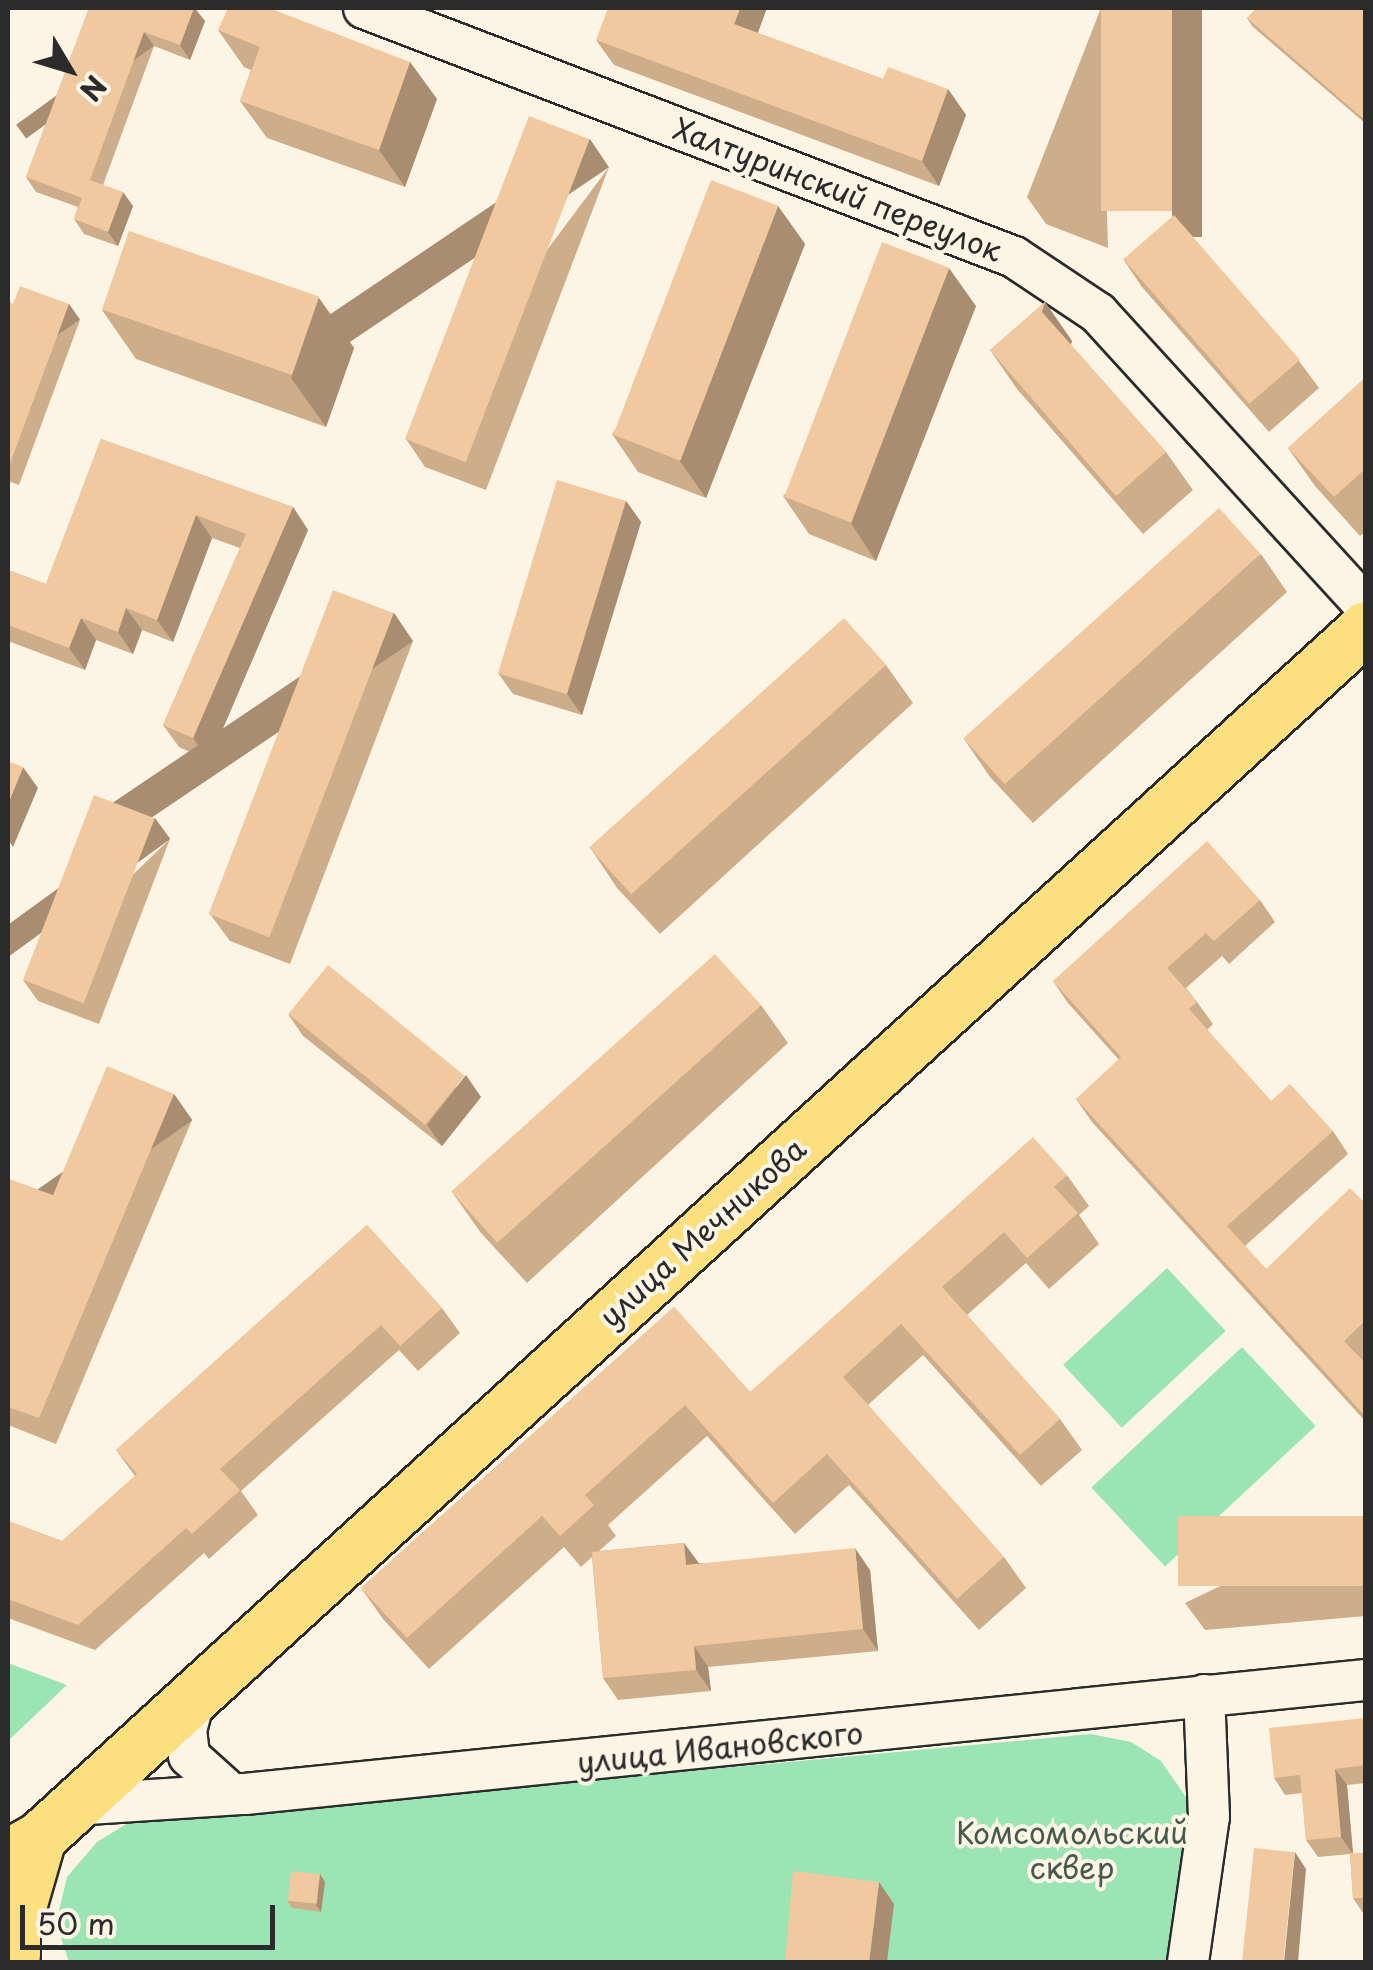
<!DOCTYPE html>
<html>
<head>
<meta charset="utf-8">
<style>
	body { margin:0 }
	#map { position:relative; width:1373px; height:1970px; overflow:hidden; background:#fcf5e5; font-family:"Playpen Sans",sans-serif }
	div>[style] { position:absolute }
	.green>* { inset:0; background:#9be5b5; transform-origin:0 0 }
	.roads { filter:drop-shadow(2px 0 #2b2b2b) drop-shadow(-2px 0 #2b2b2b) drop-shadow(0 2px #2b2b2b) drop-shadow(0 -2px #2b2b2b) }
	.minor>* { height:40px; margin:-20px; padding:0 20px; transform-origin:20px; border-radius:20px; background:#fcf5e5 }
	.major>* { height:52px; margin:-26px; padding:0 26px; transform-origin:26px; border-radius:26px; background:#fce080 }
	.wall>* { inset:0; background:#cead8a }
	.shaded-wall>* { inset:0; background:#a88d70; transform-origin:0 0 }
	.building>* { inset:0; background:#f0c9a0; transform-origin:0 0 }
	span { translate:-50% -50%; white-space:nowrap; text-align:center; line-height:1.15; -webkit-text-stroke:8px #fcf5e5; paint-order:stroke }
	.street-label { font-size:30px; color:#2b2b2b }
	.park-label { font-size:30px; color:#475a4e }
	.frame { position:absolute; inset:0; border:10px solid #2b2b2b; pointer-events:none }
	.north { position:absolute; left:20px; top:20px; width:100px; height:100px; -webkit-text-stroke:8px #fcf5e5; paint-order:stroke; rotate:128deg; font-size:28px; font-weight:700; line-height:40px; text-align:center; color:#2b2b2b }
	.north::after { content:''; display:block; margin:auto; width:35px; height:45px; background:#2b2b2b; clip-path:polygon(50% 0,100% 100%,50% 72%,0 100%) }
	.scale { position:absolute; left:20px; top:1905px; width:255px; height:45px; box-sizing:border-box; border:5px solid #2b2b2b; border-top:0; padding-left:12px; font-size:30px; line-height:35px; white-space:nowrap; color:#2b2b2b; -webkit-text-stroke:8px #fcf5e5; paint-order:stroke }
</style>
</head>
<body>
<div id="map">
	<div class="green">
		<div style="left:1167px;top:1268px;width:86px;height:142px;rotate:47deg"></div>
		<div style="left:1242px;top:1347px;width:108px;height:206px;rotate:47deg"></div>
		<div style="clip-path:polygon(8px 1663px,67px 1685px,8px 1741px)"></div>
		<div style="clip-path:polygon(1091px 1734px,1131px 1742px,1161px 1761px,1195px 1810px,1174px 1962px,69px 1962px,56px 1923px,67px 1877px,97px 1842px,128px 1823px)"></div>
	</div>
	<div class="roads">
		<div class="minor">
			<div style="left:364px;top:8px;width:696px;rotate:20.96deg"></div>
			<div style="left:1014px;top:257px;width:101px;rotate:33.7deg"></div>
			<div style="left:1098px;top:313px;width:398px;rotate:47.6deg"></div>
			<div style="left:196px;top:1693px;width:38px;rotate:105deg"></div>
			<div style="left:186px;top:1730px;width:26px;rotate:83deg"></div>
			<div style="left:189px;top:1756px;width:55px;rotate:42.1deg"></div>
			<div style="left:73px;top:1805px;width:172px;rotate:-3.7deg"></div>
			<div style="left:245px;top:1794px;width:1127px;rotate:-5.81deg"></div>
			<div style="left:1188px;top:1962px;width:147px;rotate:-81.8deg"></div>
			<div style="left:1209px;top:1817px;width:122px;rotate:-92.3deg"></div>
		</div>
		<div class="major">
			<div style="left:8px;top:1856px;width:37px;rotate:-29deg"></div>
			<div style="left:40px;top:1838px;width:1795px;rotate:-42.38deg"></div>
			<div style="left:14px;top:1955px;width:27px;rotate:-90deg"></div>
			<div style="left:14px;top:1928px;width:94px;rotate:-73.9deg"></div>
		</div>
	</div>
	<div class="wall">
		<div style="clip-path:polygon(89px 8px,195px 8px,205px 21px,190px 60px,154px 46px,103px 185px,133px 206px,118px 246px,84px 234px,74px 219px,78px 207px,36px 192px,26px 177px)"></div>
		<div style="clip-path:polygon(1101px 8px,1108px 248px,1046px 224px,1027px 197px)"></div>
		<div style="clip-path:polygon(1366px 8px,1366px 124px,1252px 26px,1247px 18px)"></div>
		<div style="clip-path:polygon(218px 30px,410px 62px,437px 99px,405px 187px,267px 138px,240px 101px,251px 70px,244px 67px)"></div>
		<div style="clip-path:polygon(758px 33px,883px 79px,948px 89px,966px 115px,939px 186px,614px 65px,596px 40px)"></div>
		<div style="clip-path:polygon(609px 167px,486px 490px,425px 467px,406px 439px)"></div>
		<div style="clip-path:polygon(778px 206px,805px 244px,706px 498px,638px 472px,612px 434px)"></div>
		<div style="clip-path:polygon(1123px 259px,1299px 361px,1319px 388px,1269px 432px,1142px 287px)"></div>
		<div style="clip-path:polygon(319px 298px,354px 348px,326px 427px,136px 359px,102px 310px)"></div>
		<div style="clip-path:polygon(8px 302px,13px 304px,69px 304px,80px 320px,19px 485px,8px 481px)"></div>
		<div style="clip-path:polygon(1045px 302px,1072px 341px,1071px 345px,1166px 452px,1193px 490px,1143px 534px,1017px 389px,990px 350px)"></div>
		<div style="clip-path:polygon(976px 306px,876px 561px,809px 534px,783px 496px)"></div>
		<div style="clip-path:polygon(1366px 377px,1366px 531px,1360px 536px,1315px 486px,1288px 448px)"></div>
		<div style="clip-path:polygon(101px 439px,293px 507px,308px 530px,209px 761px,179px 747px,163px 725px,240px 548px,212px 538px,173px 642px,142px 630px,133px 654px,96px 640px,85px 670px,8px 641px,8px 570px,46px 584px)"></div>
		<div style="clip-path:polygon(626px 501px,641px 522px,582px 715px,513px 694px,498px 673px)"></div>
		<div style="clip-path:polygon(1261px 554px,1287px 592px,1033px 823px,990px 777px,964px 739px)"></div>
		<div style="clip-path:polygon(394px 613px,413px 641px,290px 964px,230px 941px,210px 914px)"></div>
		<div style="clip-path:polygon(886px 665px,913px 703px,660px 934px,617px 888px,591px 849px)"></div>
		<div style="clip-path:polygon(170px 839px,99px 1024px,38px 1001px,23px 980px)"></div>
		<div style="clip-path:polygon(1260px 900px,1275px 922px,1229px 964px,1222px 956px,1186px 988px,1197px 1002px,1213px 1024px,1207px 1030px,1271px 1101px,1333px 1131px,1348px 1154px,1245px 1246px,1266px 1269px,1366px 1204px,1366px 1358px,1362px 1361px,1366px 1364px,1366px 1422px,1092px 1122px,1076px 1099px,1119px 1060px,1068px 1003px,1053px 981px)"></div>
		<div style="clip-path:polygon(761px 1005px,788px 1043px,527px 1283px,481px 1233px,454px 1195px)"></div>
		<div style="clip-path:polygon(288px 1014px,481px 1097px,442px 1146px,303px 1036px)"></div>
		<div style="clip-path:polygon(174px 1094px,192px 1120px,56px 1444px,8px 1425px,8px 1179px,53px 1195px)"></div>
		<div style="clip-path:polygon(1067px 1175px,1089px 1206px,1079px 1215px,1099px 1244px,1049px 1289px,1026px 1263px,967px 1315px,1060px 1419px,1082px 1450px,1041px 1486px,923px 1355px,868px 1405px,1004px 1557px,1026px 1588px,979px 1630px,849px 1485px,795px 1534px,707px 1436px,608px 1525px,616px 1536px,599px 1551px,684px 1543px,699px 1563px,870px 1570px,878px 1651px,708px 1667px,711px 1691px,618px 1700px,603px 1678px,592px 1557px,581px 1567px,564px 1547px,429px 1669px,383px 1619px,361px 1588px,674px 1307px,750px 1392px)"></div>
		<div style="clip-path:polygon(367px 1225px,442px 1308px,460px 1333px,418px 1371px,399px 1350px,241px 1491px,258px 1515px,209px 1559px,204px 1553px,95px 1650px,8px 1618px,8px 1521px,62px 1541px,135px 1476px,116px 1450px)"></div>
		<div style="clip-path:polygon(1366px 1516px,1366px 1616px,1205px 1630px,1185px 1603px)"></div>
		<div style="clip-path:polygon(1366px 1718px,1366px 1783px,1347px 1785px,1353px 1853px,1366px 1853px,1366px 1913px,1363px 1913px,1353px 1898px,1350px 1854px,1318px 1857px,1306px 1840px,1302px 1793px,1285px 1795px,1274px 1778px)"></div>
		<div style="clip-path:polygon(325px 1882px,321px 1912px,292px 1908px,287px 1901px)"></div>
	</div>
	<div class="shaded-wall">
		<div style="clip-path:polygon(194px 8px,205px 21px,190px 60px,180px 45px)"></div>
		<div style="clip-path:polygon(740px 8px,767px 8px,752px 49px,734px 24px)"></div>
		<div style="left:1172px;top:8px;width:30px;height:229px"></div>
		<div style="left:144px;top:32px;width:17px;height:158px;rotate:54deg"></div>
		<div style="clip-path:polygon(410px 62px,437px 99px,405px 187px,379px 150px)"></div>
		<div style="clip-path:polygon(948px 89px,966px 115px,939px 186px,922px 161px)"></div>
		<div style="left:590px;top:139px;width:34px;height:346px;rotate:56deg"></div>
		<div style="clip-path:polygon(123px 192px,133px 206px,118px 246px,108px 232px)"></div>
		<div style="clip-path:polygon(778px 206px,805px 244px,706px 498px,679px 460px)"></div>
		<div style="clip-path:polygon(949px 268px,976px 306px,876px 561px,850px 522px)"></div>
		<div style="clip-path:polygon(319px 298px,354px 348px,326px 427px,291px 378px)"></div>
		<div style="clip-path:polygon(1045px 302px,1072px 341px,1068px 350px,1042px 312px)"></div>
		<div style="left:69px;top:304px;width:19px;height:176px;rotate:55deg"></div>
		<div style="clip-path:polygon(626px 501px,641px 522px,582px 715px,567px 694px)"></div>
		<div style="clip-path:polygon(293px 507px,308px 530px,209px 761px,193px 738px)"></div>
		<div style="clip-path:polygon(196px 515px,212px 538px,173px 642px,157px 620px)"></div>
		<div style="clip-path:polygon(126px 608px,142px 630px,133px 654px,118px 632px)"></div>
		<div style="left:394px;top:613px;width:34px;height:346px;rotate:56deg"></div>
		<div style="clip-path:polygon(81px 618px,96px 640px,85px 670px,69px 648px)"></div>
		<div style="clip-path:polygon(23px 767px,38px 788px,13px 847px,8px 839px,8px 804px)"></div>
		<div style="left:155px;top:818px;width:26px;height:198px;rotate:54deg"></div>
		<div style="clip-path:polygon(466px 1075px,481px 1097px,442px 1146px,427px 1125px)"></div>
		<div style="left:174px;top:1094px;width:32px;height:351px;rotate:55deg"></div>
		<div style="clip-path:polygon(684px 1543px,699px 1564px,686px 1565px)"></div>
		<div style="clip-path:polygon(855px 1548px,870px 1570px,878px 1651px,863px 1629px)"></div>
		<div style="clip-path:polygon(694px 1646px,708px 1667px,711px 1691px,696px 1670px)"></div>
		<div style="clip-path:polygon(1335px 1769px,1347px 1785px,1353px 1854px,1341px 1837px)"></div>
		<div style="clip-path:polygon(1295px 1852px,1306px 1869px,1298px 1962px,1284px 1962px)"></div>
		<div style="clip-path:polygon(320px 1874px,325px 1882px,321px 1912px,316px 1905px)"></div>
		<div style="clip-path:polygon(879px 1882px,894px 1904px,887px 1962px,869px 1962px)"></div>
	</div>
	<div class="building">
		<div style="clip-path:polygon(89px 8px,194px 8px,180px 45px,144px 32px,90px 180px,123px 192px,108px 232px,74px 219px,82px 198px,26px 177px)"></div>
		<div style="clip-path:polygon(228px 8px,269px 8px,410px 62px,379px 150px,240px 101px,260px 47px,218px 30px)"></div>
		<div style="clip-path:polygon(608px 8px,740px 8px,734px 24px,883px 79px,888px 67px,948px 89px,922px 161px,596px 40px)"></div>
		<div style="left:1101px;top:8px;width:71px;height:203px"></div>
		<div style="clip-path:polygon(1256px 8px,1366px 8px,1366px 121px,1247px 18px)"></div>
		<div style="left:529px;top:116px;width:65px;height:346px;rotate:21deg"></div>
		<div style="left:711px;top:180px;width:72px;height:273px;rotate:21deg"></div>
		<div style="left:1174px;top:215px;width:192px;height:67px;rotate:49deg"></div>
		<div style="left:129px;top:231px;width:201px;height:83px;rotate:19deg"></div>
		<div style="left:882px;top:242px;width:72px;height:273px;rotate:21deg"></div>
		<div style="clip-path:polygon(20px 286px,69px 304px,8px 469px,8px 302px,13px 304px)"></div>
		<div style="clip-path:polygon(1045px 302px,1042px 312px,1166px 452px,1116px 496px,990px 350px)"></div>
		<div style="clip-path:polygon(1366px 377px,1366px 468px,1334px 497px,1288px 448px)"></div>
		<div style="clip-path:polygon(101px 439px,293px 507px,193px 738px,163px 725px,246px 534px,196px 515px,157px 620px,126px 608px,118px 632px,81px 618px,69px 648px,8px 625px,8px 570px,46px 584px)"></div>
		<div style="left:557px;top:480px;width:72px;height:202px;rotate:17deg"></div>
		<div style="left:1219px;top:508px;width:62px;height:344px;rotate:48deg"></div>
		<div style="left:333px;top:590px;width:65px;height:347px;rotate:21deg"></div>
		<div style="left:844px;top:618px;width:63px;height:343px;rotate:48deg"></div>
		<div style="clip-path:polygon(8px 761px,23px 767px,8px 804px)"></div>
		<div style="left:94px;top:795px;width:65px;height:198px;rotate:21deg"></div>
		<div style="clip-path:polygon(1207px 841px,1260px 900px,1214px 941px,1206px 933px,1167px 968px,1197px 1002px,1189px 1009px,1271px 1101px,1290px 1084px,1333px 1131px,1227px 1226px,1266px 1269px,1350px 1188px,1366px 1204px,1366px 1320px,1344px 1341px,1366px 1364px,1366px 1417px,1076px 1099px,1121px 1057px,1053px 981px)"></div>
		<div style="left:715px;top:954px;width:69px;height:355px;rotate:48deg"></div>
		<div style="left:328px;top:965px;width:176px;height:63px;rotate:39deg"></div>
		<div style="clip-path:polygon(107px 1066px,174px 1094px,39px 1418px,8px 1407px,8px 1179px,53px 1195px)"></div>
		<div style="clip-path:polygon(1033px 1137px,1067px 1175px,1054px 1187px,1078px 1213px,1027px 1258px,1004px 1232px,942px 1287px,1060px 1419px,1020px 1455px,901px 1324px,843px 1377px,1004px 1557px,957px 1599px,827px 1454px,773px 1503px,685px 1405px,585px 1495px,594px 1505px,560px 1536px,542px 1516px,407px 1638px,361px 1588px,674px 1307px,750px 1392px)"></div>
		<div style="clip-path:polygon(367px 1225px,442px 1308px,400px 1346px,381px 1325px,220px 1469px,240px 1490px,192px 1534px,186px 1528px,78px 1625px,8px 1599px,8px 1521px,62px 1541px,137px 1474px,116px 1450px)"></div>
		<div style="left:1366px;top:1516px;width:70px;height:188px;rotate:90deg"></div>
		<div style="clip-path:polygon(684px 1543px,686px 1565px,855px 1548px,863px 1629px,694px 1646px,696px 1670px,603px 1678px,592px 1552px)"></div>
		<div style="clip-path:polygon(1366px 1718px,1366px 1765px,1335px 1769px,1341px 1837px,1306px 1840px,1300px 1775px,1274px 1778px,1269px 1728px)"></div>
		<div style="left:1254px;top:1848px;width:41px;height:115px;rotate:6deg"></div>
		<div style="clip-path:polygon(1350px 1853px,1366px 1853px,1366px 1898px,1353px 1898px)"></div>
		<div style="left:291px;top:1871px;width:29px;height:30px;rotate:6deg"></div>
		<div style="clip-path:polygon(793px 1871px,879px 1882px,869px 1962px,785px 1962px)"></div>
	</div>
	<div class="street-label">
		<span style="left:838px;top:189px;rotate:21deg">Халтуринский переулок</span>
		<span style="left:702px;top:1232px;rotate:-42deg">улица Мечникова</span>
		<span style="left:720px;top:1747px;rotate:-6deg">улица Ивановского</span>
	</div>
	<div class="park-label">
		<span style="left:1072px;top:1849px">Комсомольский<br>сквер</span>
	</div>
	<div class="frame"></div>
	<div class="north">N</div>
	<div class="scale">50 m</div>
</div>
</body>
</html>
